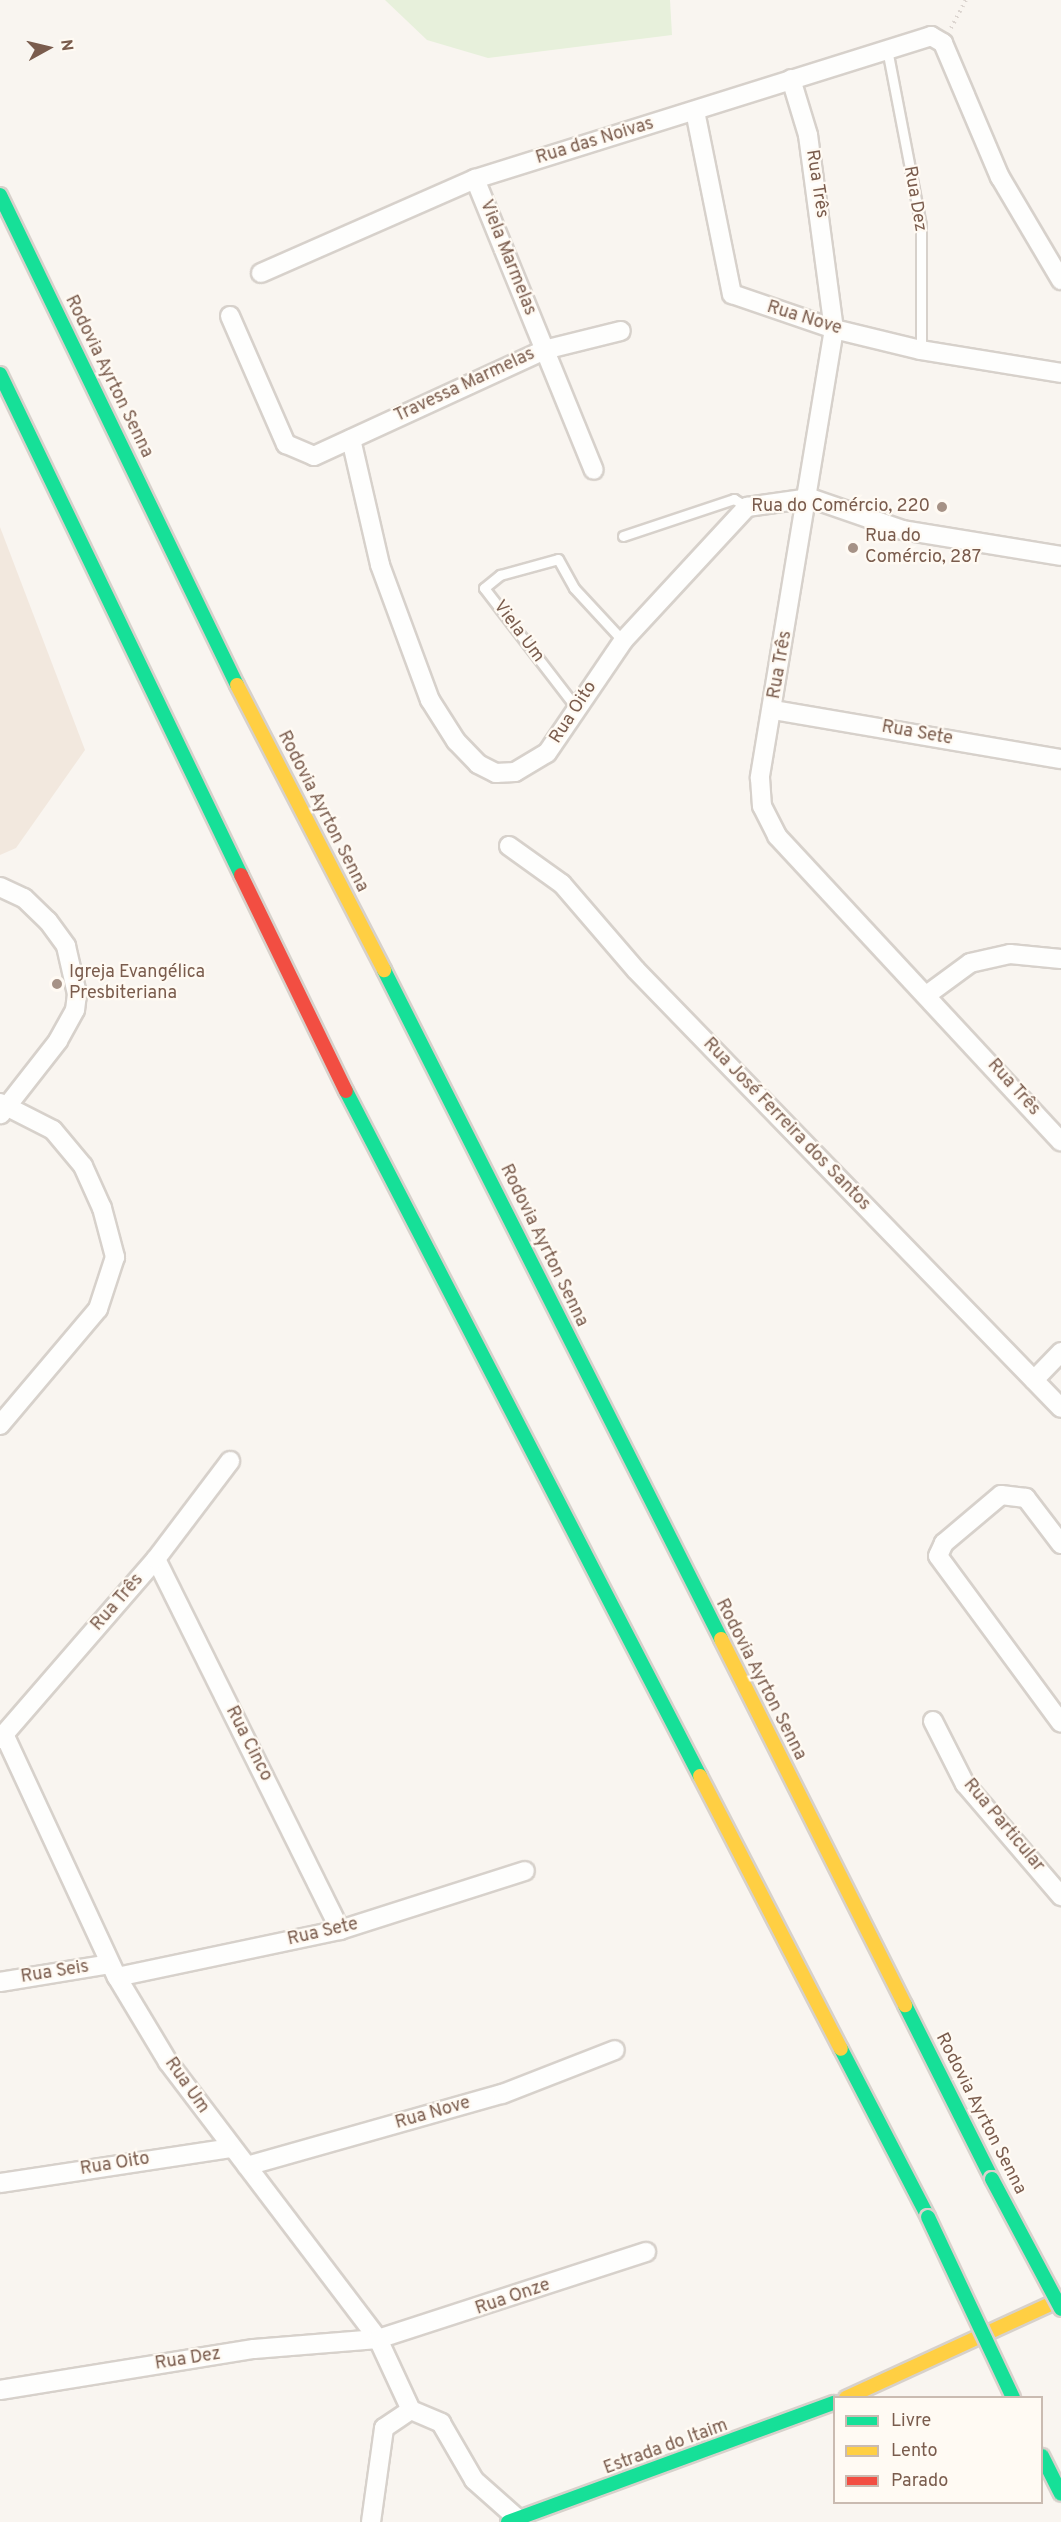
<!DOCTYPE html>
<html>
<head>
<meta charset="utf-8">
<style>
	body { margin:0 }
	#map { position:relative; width:1061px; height:2522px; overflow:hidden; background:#f9f5f0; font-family:Overpass,sans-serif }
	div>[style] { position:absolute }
	.residential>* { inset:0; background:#f2e8de }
	.green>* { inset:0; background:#e7f0db }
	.path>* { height:4px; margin-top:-2px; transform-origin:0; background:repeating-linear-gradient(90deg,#dcd5d0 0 1.5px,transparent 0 6px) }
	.roads { filter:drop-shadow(2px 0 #d7d1cb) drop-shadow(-2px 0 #d7d1cb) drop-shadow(0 2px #d7d1cb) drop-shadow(0 -2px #d7d1cb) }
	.lane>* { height:9px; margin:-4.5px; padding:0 4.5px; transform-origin:4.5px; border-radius:4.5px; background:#fefefd }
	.street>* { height:18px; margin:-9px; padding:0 9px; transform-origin:9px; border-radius:9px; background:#fefefd }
	.fast>* { height:14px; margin:-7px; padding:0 7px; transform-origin:7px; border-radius:7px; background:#16e098 }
	.slow>* { height:14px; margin:-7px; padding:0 7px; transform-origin:7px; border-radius:7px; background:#ffcf43 }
	.jam>* { height:14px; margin:-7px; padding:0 7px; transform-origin:7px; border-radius:7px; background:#f24e42 }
	.bridges { filter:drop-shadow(2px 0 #dad1cc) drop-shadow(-2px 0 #dad1cc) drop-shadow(0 2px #dad1cc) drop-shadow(0 -2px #dad1cc) }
	.fast-bridge>* { height:14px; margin:-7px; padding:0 7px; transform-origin:7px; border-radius:7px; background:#16e098 }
	.dots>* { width:16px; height:16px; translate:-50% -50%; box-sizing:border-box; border:3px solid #fffaf3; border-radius:50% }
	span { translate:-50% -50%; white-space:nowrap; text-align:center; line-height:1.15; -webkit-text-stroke:4.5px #fffaf3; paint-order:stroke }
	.street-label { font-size:18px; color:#7a5c4d }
	.poi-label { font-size:18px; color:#7a5c4d }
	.right { translate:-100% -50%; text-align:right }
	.left { translate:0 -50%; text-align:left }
	.legend { position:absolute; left:833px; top:2396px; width:210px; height:108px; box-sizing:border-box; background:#fffaf3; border:2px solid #cabbb1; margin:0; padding:8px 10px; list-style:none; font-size:18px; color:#7a5c4d }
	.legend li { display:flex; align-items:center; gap:12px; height:30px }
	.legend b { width:30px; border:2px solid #cabbb1 }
	.north { position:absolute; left:18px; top:18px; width:60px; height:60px; -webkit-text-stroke:4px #fffaf3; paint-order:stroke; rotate:82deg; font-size:16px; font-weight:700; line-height:24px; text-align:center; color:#7a5c4d }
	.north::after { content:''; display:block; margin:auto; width:21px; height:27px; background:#7a5c4d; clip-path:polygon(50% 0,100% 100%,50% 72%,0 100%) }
</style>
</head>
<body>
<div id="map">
	<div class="residential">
		<div style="clip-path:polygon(0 527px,85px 750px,16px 848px,0 855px)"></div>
	</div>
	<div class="green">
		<div style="clip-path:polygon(385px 0,670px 0,672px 35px,488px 58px,427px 40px)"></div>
	</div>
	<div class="path">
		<div style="left:951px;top:28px;width:32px;rotate:-62deg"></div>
	</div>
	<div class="roads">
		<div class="lane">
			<div style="left:887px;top:49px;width:179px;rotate:79.1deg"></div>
			<div style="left:921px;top:225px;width:125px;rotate:90deg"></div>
			<div style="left:623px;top:536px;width:117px;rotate:-18.4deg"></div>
			<div style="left:734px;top:499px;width:15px;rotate:32deg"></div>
			<div style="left:578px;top:710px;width:154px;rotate:-127.6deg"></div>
			<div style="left:484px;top:588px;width:21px;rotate:-39deg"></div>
			<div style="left:500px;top:575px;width:60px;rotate:-15.4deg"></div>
			<div style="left:558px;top:559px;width:33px;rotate:61deg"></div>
			<div style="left:574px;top:588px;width:72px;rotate:47.2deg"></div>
		</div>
		<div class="street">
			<div style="left:791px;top:79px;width:59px;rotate:73.1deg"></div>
			<div style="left:808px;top:135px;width:196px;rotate:82.4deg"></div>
			<div style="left:834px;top:329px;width:455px;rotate:99.4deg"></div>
			<div style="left:760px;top:778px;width:28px;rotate:86deg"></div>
			<div style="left:762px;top:806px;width:34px;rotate:63deg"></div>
			<div style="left:777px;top:836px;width:417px;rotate:47.1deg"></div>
			<div style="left:695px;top:111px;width:187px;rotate:78.6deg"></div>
			<div style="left:732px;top:294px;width:108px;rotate:18.9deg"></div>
			<div style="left:834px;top:329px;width:89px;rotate:13.6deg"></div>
			<div style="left:921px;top:350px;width:142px;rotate:9.3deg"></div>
			<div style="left:475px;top:179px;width:314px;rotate:67.8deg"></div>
			<div style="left:261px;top:273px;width:234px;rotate:-23.7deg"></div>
			<div style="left:475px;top:179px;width:478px;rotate:-17.4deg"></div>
			<div style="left:931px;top:36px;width:14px;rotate:30deg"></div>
			<div style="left:943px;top:43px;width:146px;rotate:67deg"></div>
			<div style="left:1000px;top:177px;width:120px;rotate:59.4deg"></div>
			<div style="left:230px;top:316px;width:140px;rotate:66.4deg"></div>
			<div style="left:286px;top:444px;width:30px;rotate:23deg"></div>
			<div style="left:314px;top:456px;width:253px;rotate:-24.7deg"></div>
			<div style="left:544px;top:350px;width:79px;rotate:-13.9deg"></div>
			<div style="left:351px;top:439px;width:129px;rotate:77deg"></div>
			<div style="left:380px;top:565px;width:144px;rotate:69.7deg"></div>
			<div style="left:430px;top:700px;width:49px;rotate:57.6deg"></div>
			<div style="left:456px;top:741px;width:32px;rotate:46deg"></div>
			<div style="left:478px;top:764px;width:20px;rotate:27deg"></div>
			<div style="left:496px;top:773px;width:19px;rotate:-3deg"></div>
			<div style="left:515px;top:772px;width:37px;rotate:-31deg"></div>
			<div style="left:547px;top:753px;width:135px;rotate:-55.8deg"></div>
			<div style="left:623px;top:641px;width:183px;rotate:-47.2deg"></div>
			<div style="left:747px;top:507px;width:64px;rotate:-8.1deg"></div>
			<div style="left:810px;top:498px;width:98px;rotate:19deg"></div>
			<div style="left:903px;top:530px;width:160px;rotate:9.3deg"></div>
			<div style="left:773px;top:710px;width:292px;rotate:9.7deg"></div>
			<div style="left:509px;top:846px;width:65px;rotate:35.6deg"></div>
			<div style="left:562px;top:884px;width:113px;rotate:49.3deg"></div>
			<div style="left:636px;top:970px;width:610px;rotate:45.86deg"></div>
			<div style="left:0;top:887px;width:26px;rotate:25deg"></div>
			<div style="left:24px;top:898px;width:33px;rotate:44deg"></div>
			<div style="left:48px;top:921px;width:31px;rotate:54deg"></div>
			<div style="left:66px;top:946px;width:49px;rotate:77.1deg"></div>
			<div style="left:77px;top:994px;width:16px;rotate:97deg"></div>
			<div style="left:75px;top:1010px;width:35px;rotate:119deg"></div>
			<div style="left:58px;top:1041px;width:93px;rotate:128deg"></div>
			<div style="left:928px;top:994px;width:52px;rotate:-36.4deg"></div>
			<div style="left:970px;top:963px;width:41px;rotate:-12.7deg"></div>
			<div style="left:1010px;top:954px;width:51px;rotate:5.6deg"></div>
			<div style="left:0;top:1103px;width:59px;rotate:27deg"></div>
			<div style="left:53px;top:1130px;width:47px;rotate:50.2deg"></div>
			<div style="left:83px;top:1166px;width:46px;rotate:65.7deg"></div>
			<div style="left:102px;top:1208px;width:51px;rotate:75.1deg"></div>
			<div style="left:115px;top:1257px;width:55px;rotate:108.1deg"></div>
			<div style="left:98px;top:1309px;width:152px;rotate:130.2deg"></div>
			<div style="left:1034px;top:1380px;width:39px;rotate:-46deg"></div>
			<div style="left:1061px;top:1544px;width:58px;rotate:-127.3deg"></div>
			<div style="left:1026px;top:1498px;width:25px;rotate:-173deg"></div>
			<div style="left:1001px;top:1495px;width:75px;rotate:139.9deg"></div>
			<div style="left:944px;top:1543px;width:14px;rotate:115deg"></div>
			<div style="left:938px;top:1556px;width:207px;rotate:53.6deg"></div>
			<div style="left:156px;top:1559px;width:414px;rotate:63.6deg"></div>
			<div style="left:933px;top:1721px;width:71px;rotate:63.1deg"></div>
			<div style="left:965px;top:1784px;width:148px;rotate:49.4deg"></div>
			<div style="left:4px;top:1734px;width:268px;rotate:65.1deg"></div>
			<div style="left:117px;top:1977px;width:99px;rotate:59deg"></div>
			<div style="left:168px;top:2062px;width:348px;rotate:52.8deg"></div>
			<div style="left:378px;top:2339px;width:78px;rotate:65.1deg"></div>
			<div style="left:0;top:1739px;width:238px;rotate:-49.1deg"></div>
			<div style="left:156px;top:1559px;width:123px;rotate:-52.9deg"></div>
			<div style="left:117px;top:1977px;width:228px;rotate:-11.9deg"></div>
			<div style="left:340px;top:1930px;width:194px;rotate:-17.7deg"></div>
			<div style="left:0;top:1982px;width:111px;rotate:-9.3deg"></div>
			<div style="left:247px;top:2166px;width:265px;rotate:-15.8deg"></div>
			<div style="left:502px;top:2094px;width:121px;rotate:-21.3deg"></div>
			<div style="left:0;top:2183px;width:234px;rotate:-8.6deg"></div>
			<div style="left:0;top:2390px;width:257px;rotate:-9.2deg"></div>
			<div style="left:254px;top:2349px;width:124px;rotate:-4.6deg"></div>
			<div style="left:378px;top:2339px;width:282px;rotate:-18deg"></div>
			<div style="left:371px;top:2522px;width:95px;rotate:-82.1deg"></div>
			<div style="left:384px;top:2428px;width:32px;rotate:-34deg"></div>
			<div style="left:411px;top:2410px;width:33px;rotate:23deg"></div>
			<div style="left:441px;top:2423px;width:66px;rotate:59.9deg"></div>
			<div style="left:474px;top:2480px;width:60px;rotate:41.6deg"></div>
		</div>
		<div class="fast">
			<div style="left:0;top:195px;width:544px;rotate:64.19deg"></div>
			<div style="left:0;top:374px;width:556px;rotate:64.31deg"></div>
			<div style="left:384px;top:970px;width:749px;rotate:63.26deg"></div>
			<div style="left:346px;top:1091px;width:771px;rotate:62.67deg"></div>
			<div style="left:905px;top:2005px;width:195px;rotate:63.4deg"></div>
			<div style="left:841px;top:2049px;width:189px;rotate:62.6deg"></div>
			<div style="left:1042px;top:2456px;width:42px;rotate:63.4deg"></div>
			<div style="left:508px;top:2522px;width:347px;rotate:-20.1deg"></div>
		</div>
		<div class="slow">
			<div style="left:237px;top:685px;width:321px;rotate:62.7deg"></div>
			<div style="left:721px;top:1639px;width:410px;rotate:63.3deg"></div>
			<div style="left:700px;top:1776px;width:307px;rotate:62.7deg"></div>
			<div style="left:846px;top:2398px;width:237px;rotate:-24.7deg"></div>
		</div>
		<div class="jam">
			<div style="left:241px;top:875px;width:240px;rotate:64.1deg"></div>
		</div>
	</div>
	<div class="bridges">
		<div class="fast-bridge">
			<div style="left:992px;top:2179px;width:147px;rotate:62deg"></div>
			<div style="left:928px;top:2217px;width:200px;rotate:64.8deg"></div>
		</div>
	</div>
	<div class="dots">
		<div style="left:942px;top:507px;background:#a69286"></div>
		<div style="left:853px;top:548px;background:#a69286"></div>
		<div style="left:57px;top:984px;background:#a69286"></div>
	</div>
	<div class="street-label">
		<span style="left:595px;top:142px;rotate:-17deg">Rua das Noivas</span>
		<span style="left:816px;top:184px;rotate:81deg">Rua Três</span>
		<span style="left:914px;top:199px;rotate:80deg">Rua Dez</span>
		<span style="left:507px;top:258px;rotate:68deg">Viela Marmelas</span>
		<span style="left:804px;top:319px;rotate:17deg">Rua Nove</span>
		<span style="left:108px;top:377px;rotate:64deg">Rodovia Ayrton Senna</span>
		<span style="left:465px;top:386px;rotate:-25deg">Travessa Marmelas</span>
		<span style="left:518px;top:632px;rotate:53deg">Viela Um</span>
		<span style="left:781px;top:665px;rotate:-80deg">Rua Três</span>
		<span style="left:574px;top:713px;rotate:-57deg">Rua Oito</span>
		<span style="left:917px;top:734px;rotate:10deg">Rua Sete</span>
		<span style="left:322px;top:812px;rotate:63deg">Rodovia Ayrton Senna</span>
		<span style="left:1013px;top:1088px;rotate:48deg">Rua Três</span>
		<span style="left:786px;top:1125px;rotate:46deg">Rua José Ferreira dos Santos</span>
		<span style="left:543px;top:1246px;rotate:64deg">Rodovia Ayrton Senna</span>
		<span style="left:118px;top:1603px;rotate:-49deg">Rua Três</span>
		<span style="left:760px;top:1680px;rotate:63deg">Rodovia Ayrton Senna</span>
		<span style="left:248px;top:1744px;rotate:63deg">Rua Cinco</span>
		<span style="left:1003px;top:1826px;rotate:50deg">Rua Particular</span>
		<span style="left:323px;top:1933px;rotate:-13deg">Rua Sete</span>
		<span style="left:55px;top:1973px;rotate:-9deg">Rua Seis</span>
		<span style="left:186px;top:2086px;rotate:55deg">Rua Um</span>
		<span style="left:433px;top:2114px;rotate:-16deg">Rua Nove</span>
		<span style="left:980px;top:2114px;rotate:63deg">Rodovia Ayrton Senna</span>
		<span style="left:115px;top:2165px;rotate:-9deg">Rua Oito</span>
		<span style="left:513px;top:2298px;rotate:-19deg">Rua Onze</span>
		<span style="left:188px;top:2360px;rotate:-9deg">Rua Dez</span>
		<span style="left:666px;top:2448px;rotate:-20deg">Estrada do Itaim</span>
	</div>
	<div class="poi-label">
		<span class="right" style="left:930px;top:507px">Rua do Comércio, 220</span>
		<span class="left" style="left:865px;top:548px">Rua do<br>Comércio, 287</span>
		<span class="left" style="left:69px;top:984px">Igreja Evangélica<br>Presbiteriana</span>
	</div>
	<ul class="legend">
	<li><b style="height:8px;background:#16e098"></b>Livre</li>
	<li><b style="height:8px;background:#ffcf43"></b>Lento</li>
	<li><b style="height:8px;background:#f24e42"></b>Parado</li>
	</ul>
	<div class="north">N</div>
</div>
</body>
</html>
